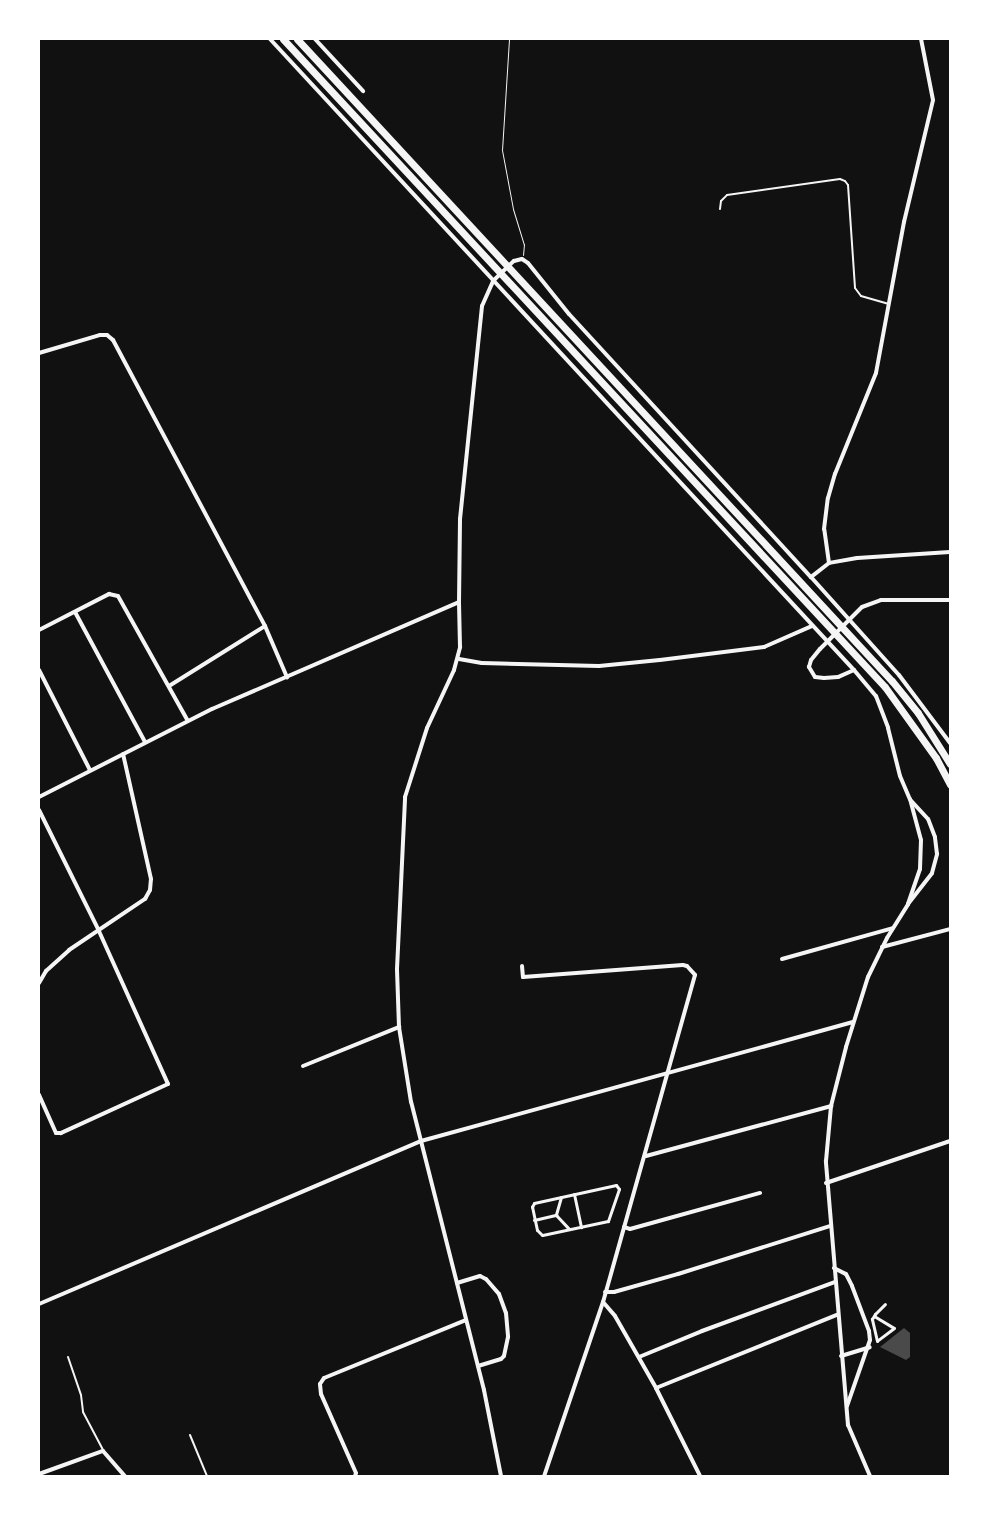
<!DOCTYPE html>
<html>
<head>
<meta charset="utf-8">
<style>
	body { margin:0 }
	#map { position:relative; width:989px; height:1515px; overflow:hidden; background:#111; font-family:"Noto Serif",serif }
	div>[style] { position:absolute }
	.building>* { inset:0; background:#4a4a4a }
	.path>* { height:1px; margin:-0.5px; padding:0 0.5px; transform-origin:0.5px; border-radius:0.5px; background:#f5f5f5 }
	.service>* { height:2px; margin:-1px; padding:0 1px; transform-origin:1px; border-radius:1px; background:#f5f5f5 }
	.pedestrian>* { height:3px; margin:-1.5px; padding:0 1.5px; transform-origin:1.5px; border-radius:1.5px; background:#f5f5f5 }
	.minor>* { height:4px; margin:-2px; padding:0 2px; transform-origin:2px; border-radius:2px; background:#f5f5f5 }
	.trunk>* { height:7px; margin:-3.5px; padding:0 3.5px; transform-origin:3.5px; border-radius:3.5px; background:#f5f5f5 }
	span { translate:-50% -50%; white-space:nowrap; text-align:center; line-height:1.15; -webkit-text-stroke:4px #fff; paint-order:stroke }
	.frame { position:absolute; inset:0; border:40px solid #fff; pointer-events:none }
</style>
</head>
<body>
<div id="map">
	<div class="building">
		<div style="clip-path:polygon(904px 1328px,910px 1333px,910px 1357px,906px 1360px,880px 1347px)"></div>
	</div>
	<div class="path">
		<div style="left:509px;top:39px;width:111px;rotate:93.6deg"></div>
		<div style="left:502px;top:150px;width:60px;rotate:79.4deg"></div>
		<div style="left:513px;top:209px;width:37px;rotate:73deg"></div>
		<div style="left:524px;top:244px;width:11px;rotate:95deg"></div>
	</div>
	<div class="service">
		<div style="left:720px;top:209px;width:8px;rotate:-83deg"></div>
		<div style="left:721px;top:201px;width:8px;rotate:-45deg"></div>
		<div style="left:727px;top:195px;width:114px;rotate:-8.1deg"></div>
		<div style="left:840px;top:179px;width:5px;rotate:22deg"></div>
		<div style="left:845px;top:181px;width:5px;rotate:53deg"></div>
		<div style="left:848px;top:185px;width:103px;rotate:86.1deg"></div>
		<div style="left:855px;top:288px;width:10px;rotate:53deg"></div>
		<div style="left:861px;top:296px;width:29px;rotate:16deg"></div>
		<div style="left:68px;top:1357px;width:40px;rotate:71.1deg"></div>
		<div style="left:81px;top:1395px;width:17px;rotate:83deg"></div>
		<div style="left:83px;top:1412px;width:43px;rotate:62.2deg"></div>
		<div style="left:190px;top:1435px;width:44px;rotate:67.5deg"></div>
	</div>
	<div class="pedestrian">
		<div style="left:616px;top:1185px;width:5px;rotate:53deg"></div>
		<div style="left:619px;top:1189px;width:34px;rotate:109deg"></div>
		<div style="left:608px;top:1221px;width:67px;rotate:168deg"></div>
		<div style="left:542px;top:1235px;width:7px;rotate:-135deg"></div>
		<div style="left:537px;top:1230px;width:24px;rotate:-102deg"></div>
		<div style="left:532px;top:1207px;width:4px;rotate:-63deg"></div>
		<div style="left:534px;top:1203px;width:84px;rotate:-12.4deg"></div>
		<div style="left:574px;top:1194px;width:34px;rotate:78deg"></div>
		<div style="left:561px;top:1197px;width:19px;rotate:106deg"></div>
		<div style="left:556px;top:1215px;width:19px;rotate:47deg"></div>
		<div style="left:534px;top:1220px;width:23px;rotate:-13deg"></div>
		<div style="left:874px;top:1316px;width:23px;rotate:31deg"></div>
		<div style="left:894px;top:1328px;width:21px;rotate:143deg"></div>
		<div style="left:877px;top:1341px;width:23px;rotate:-103deg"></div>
		<div style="left:872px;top:1319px;width:6px;rotate:-59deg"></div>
		<div style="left:875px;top:1314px;width:14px;rotate:-45deg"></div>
	</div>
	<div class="minor">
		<div style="left:270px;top:39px;width:860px;rotate:47.22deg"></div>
		<div style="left:854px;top:670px;width:34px;rotate:50deg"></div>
		<div style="left:876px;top:696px;width:34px;rotate:69deg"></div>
		<div style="left:888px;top:728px;width:49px;rotate:76deg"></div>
		<div style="left:900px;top:776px;width:25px;rotate:67deg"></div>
		<div style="left:910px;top:799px;width:42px;rotate:75deg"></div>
		<div style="left:921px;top:840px;width:29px;rotate:92deg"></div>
		<div style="left:920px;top:869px;width:37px;rotate:109deg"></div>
		<div style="left:315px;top:39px;width:71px;rotate:47.3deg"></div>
		<div style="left:39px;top:353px;width:64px;rotate:-16.4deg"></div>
		<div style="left:100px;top:335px;width:7px"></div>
		<div style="left:107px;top:335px;width:8px;rotate:40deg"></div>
		<div style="left:113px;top:340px;width:324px;rotate:62deg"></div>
		<div style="left:265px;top:626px;width:56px;rotate:66.7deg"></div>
		<div style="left:950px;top:552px;width:93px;rotate:176.3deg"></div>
		<div style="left:857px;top:558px;width:28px;rotate:170deg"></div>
		<div style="left:829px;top:563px;width:23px;rotate:142deg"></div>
		<div style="left:811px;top:577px;width:132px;rotate:48.1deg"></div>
		<div style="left:899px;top:675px;width:85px;rotate:53.1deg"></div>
		<div style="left:829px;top:563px;width:34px;rotate:-98deg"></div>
		<div style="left:824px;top:529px;width:31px;rotate:-83deg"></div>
		<div style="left:828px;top:498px;width:25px;rotate:-74deg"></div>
		<div style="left:835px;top:474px;width:109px;rotate:-67.9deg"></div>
		<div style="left:876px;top:373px;width:154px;rotate:-79.5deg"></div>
		<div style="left:904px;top:222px;width:125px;rotate:-76.6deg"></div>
		<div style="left:933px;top:100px;width:62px;rotate:-101.1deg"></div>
		<div style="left:75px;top:612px;width:148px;rotate:61.7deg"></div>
		<div style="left:39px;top:630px;width:79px;rotate:-27.2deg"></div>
		<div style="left:109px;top:594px;width:9px;rotate:13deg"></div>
		<div style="left:118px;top:596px;width:143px;rotate:60.8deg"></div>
		<div style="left:459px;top:659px;width:23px;rotate:10deg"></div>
		<div style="left:482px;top:663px;width:117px;rotate:1.5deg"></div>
		<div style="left:599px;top:666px;width:61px;rotate:-5.6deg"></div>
		<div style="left:660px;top:660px;width:105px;rotate:-7.1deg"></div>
		<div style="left:764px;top:647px;width:52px;rotate:-23.6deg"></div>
		<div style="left:39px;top:670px;width:112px;rotate:63deg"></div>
		<div style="left:854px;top:670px;width:17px;rotate:156deg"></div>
		<div style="left:838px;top:677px;width:14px;rotate:176deg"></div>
		<div style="left:824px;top:678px;width:9px;rotate:-174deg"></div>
		<div style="left:815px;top:677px;width:12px;rotate:-121deg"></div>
		<div style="left:809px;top:667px;width:7px;rotate:-74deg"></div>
		<div style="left:811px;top:660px;width:14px;rotate:-51deg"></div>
		<div style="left:820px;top:649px;width:59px;rotate:-45deg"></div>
		<div style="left:862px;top:607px;width:20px;rotate:-20deg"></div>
		<div style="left:881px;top:600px;width:69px"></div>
		<div style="left:169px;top:686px;width:113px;rotate:-32deg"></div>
		<div style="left:39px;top:797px;width:194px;rotate:-27deg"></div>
		<div style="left:212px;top:709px;width:269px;rotate:-23.4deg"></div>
		<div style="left:39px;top:810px;width:133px;rotate:63.6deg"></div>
		<div style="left:98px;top:929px;width:170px;rotate:65.7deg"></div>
		<div style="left:168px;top:1084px;width:118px;rotate:155.4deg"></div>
		<div style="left:61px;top:1133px;width:5px;rotate:180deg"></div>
		<div style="left:56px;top:1133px;width:42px;rotate:-114.1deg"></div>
		<div style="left:882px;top:947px;width:70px;rotate:-14.8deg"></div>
		<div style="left:782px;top:959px;width:115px;rotate:-15.6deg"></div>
		<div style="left:522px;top:966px;width:11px;rotate:85deg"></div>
		<div style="left:523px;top:977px;width:160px;rotate:-4.3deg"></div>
		<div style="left:683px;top:965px;width:4px;rotate:14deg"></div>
		<div style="left:687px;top:966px;width:12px;rotate:48deg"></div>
		<div style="left:695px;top:975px;width:340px;rotate:105.7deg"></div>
		<div style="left:603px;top:1302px;width:184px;rotate:108.7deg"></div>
		<div style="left:39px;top:983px;width:14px;rotate:-60deg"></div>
		<div style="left:46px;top:971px;width:31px;rotate:-42deg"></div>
		<div style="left:69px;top:950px;width:92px;rotate:-33.9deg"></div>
		<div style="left:145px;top:899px;width:10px;rotate:-61deg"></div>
		<div style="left:150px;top:890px;width:11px;rotate:-85deg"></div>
		<div style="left:151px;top:879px;width:128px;rotate:-102.6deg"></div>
		<div style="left:303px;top:1066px;width:104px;rotate:-22.1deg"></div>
		<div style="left:646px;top:1156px;width:192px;rotate:-15.1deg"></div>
		<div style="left:826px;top:1183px;width:131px;rotate:-18.7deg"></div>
		<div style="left:624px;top:1227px;width:6px;rotate:18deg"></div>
		<div style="left:630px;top:1229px;width:135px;rotate:-15.5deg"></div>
		<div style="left:834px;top:1268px;width:13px;rotate:27deg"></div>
		<div style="left:846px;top:1274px;width:13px;rotate:63deg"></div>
		<div style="left:852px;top:1286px;width:48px;rotate:69.3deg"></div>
		<div style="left:869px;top:1331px;width:9px;rotate:84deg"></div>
		<div style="left:870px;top:1340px;width:70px;rotate:109.2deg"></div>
		<div style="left:457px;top:1283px;width:24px;rotate:-17deg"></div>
		<div style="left:480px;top:1276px;width:7px;rotate:27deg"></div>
		<div style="left:486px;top:1279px;width:20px;rotate:49deg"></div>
		<div style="left:499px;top:1294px;width:20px;rotate:70deg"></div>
		<div style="left:506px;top:1313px;width:24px;rotate:85deg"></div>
		<div style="left:508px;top:1337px;width:19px;rotate:102deg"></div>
		<div style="left:504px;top:1356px;width:4px;rotate:135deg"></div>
		<div style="left:501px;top:1359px;width:24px;rotate:163deg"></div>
		<div style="left:605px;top:1292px;width:9px"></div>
		<div style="left:614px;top:1292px;width:66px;rotate:-15.7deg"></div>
		<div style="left:678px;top:1274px;width:159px;rotate:-17.5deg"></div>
		<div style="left:603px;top:1302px;width:18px;rotate:49deg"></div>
		<div style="left:615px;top:1316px;width:83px;rotate:60.3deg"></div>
		<div style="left:656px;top:1388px;width:98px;rotate:63.4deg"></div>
		<div style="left:39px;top:1304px;width:415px;rotate:-23.1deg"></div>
		<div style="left:421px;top:1141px;width:448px;rotate:-15.4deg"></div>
		<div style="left:841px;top:1356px;width:30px;rotate:-17deg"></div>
		<div style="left:639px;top:1357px;width:68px;rotate:-22.4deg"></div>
		<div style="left:702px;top:1331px;width:142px;rotate:-20.2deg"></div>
		<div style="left:656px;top:1388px;width:195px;rotate:-22deg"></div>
		<div style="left:39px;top:1474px;width:68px;rotate:-19.8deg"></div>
		<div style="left:103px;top:1451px;width:33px;rotate:49deg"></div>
		<div style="left:355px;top:1476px;width:3px;rotate:-72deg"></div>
		<div style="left:356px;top:1473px;width:86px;rotate:-113.9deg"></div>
		<div style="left:321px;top:1394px;width:10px;rotate:-96deg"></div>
		<div style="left:320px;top:1384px;width:7px;rotate:-56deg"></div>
		<div style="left:324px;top:1378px;width:153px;rotate:-22.2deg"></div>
		<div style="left:501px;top:1476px;width:88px;rotate:-101.2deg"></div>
		<div style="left:484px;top:1390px;width:297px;rotate:-104.2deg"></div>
		<div style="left:411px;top:1102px;width:76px;rotate:-99.1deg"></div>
		<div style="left:399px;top:1027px;width:58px;rotate:-92deg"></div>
		<div style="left:397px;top:969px;width:172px;rotate:-87.3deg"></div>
		<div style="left:405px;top:797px;width:72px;rotate:-72.3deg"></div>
		<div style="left:427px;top:728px;width:64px;rotate:-65deg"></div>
		<div style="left:454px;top:670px;width:24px;rotate:-75deg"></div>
		<div style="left:460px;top:647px;width:45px;rotate:-91.3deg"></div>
		<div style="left:459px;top:602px;width:83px;rotate:-89.3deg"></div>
		<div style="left:460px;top:519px;width:214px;rotate:-84.1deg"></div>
		<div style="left:482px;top:306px;width:27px;rotate:-66deg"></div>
		<div style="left:493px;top:281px;width:29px;rotate:-44deg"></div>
		<div style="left:514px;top:261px;width:8px;rotate:-14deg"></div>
		<div style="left:522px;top:259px;width:7px;rotate:34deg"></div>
		<div style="left:528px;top:263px;width:65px;rotate:51.2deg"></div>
		<div style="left:569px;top:314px;width:357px;rotate:47.4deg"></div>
		<div style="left:870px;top:1476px;width:56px;rotate:-113.3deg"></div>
		<div style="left:848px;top:1425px;width:265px;rotate:-94.8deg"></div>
		<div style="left:826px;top:1161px;width:55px;rotate:-84.8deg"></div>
		<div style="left:831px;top:1106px;width:61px;rotate:-75.7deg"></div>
		<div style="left:846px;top:1047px;width:73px;rotate:-72.6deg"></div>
		<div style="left:868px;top:977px;width:43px;rotate:-64deg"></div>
		<div style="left:887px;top:938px;width:40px;rotate:-58deg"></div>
		<div style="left:908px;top:904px;width:39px;rotate:-52deg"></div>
		<div style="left:932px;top:873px;width:20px;rotate:-75deg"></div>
		<div style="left:937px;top:854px;width:17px;rotate:-97deg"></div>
		<div style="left:935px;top:837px;width:19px;rotate:-111deg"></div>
		<div style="left:928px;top:819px;width:25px;rotate:-133deg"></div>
	</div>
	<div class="trunk">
		<div style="left:283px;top:39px;width:884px;rotate:47.11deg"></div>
		<div style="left:885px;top:687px;width:87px;rotate:54.3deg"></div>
		<div style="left:936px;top:758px;width:30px;rotate:62deg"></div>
		<div style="left:297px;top:39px;width:875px;rotate:47.18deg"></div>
		<div style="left:892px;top:681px;width:41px;rotate:50.9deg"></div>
		<div style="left:918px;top:713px;width:60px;rotate:57.9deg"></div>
	</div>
	<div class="frame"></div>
</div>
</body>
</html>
